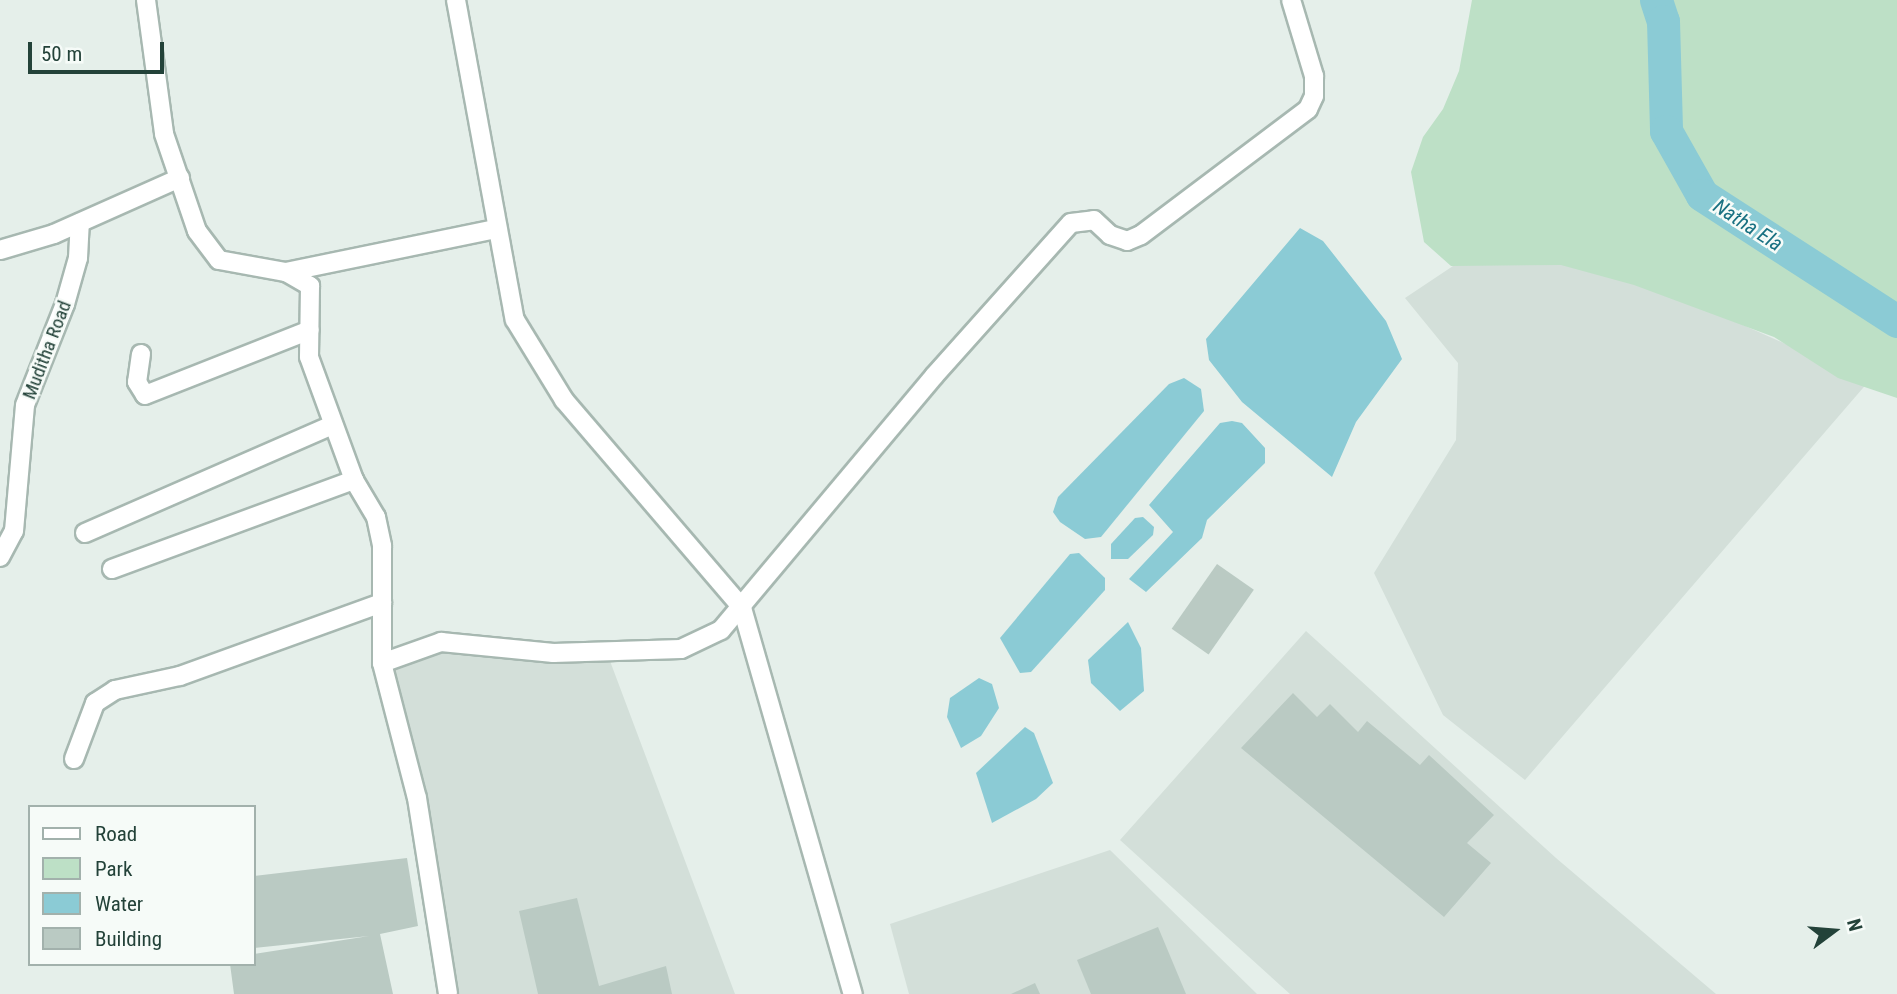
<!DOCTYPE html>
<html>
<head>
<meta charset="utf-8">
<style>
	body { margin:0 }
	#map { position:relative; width:1897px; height:994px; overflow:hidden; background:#e5efea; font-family:"Roboto Condensed",sans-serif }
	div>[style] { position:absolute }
	.built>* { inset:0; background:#d3dfd9 }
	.green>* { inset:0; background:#bde0c6 }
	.water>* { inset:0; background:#8bcbd5 }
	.river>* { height:33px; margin:-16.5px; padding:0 16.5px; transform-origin:16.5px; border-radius:16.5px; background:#8bcbd5 }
	.building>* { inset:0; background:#bacac3; transform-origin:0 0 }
	.roads { filter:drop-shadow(2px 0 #a7b8b1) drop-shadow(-2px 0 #a7b8b1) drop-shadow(0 2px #a7b8b1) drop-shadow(0 -2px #a7b8b1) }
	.street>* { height:18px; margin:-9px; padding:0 9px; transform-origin:9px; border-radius:9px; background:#fff }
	span { translate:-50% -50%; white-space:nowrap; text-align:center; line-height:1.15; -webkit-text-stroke:5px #f6fbf8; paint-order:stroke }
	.street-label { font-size:19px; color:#234239 }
	.water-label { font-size:21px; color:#197182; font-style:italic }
	.legend { position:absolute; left:28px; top:805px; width:228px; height:161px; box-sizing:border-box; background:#f6fbf8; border:2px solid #a2b1ac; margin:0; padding:9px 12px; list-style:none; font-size:21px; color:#234239 }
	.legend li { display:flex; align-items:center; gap:14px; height:35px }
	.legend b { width:35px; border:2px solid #a2b1ac }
	.north { position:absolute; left:1799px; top:896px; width:70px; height:70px; -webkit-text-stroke:5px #f6fbf8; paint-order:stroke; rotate:74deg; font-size:19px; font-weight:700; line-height:28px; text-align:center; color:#234239 }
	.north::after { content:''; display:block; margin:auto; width:24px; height:32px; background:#234239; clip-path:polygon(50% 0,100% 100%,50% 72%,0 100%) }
	.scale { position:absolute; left:28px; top:42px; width:136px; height:32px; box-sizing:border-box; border:4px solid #234239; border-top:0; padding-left:9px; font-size:21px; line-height:24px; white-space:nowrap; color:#234239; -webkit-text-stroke:5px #f6fbf8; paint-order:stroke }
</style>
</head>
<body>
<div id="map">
	<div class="built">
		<div style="clip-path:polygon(1516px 224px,1869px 381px,1525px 780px,1443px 715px,1374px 573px,1456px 440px,1458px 363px,1405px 298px)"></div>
		<div style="clip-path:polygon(1306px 631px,1556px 858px,1716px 994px,1290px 994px,1120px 840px)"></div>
		<div style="clip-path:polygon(458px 647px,532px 662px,607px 653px,735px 994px,454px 994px,387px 670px)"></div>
		<div style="clip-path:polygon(1110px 850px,1257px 994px,909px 994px,890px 924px)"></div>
	</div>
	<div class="green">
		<div style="clip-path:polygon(1472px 0,1897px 0,1897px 398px,1838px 378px,1774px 337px,1634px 285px,1561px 265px,1451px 266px,1424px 242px,1411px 172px,1423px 137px,1443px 109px,1459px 71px)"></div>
	</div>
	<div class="water">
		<div style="clip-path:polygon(1300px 228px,1323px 241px,1386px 321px,1402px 359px,1356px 422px,1332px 477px,1242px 402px,1209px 360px,1206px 339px)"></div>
		<div style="clip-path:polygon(1184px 378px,1201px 389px,1204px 411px,1101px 537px,1085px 539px,1060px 522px,1053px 512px,1058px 497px,1169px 384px)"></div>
		<div style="clip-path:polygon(1232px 421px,1242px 423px,1265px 448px,1265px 463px,1207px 520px,1202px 538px,1146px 592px,1129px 579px,1173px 532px,1149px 505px,1220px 423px)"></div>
		<div style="clip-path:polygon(1143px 517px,1154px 527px,1153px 535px,1128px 559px,1111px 559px,1111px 544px,1135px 518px)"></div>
		<div style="clip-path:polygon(1079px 553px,1105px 578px,1105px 590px,1031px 672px,1020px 673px,1000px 638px,1070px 554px)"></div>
		<div style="clip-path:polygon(1128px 622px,1141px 648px,1144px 691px,1120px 711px,1091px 683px,1088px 660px)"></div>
		<div style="clip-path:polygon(979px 678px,992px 684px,999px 708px,981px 736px,961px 748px,947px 717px,950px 698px)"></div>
		<div style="clip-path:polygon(1025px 727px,1034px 733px,1053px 783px,1036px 799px,992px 823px,976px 773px)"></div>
	</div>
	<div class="river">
		<div style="left:1656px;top:0;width:22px;rotate:72deg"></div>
		<div style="left:1663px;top:21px;width:110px;rotate:88.4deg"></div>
		<div style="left:1666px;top:131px;width:73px;rotate:60.6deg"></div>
		<div style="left:1702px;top:195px;width:232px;rotate:32.9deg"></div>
	</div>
	<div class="building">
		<div style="left:1217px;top:564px;width:45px;height:79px;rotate:35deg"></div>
		<div style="clip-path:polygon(1293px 693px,1317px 717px,1330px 704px,1358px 732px,1367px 721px,1420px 765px,1429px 755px,1494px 815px,1467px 843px,1491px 863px,1444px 917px,1241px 748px)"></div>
		<div style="clip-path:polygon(407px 858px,418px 926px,380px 934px,393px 994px,234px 994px,230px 964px,254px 964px,254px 954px,369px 936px,254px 948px,254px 876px)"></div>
		<div style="clip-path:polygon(577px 898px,599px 986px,666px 966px,672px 994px,538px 994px,519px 911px)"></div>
		<div style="clip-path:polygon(1158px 927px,1186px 994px,1091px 994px,1077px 960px)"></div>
		<div style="clip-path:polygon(1035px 983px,1040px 994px,1011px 994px)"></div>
	</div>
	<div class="roads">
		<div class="street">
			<div style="left:146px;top:0;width:135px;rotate:82.3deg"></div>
			<div style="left:164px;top:134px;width:102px;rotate:71.2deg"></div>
			<div style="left:197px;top:231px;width:36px;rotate:53deg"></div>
			<div style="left:219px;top:260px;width:68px;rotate:10.2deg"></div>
			<div style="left:286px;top:272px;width:28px;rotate:30deg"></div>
			<div style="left:310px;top:286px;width:71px;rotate:90.8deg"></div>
			<div style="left:309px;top:357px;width:131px;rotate:69.9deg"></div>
			<div style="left:354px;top:480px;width:43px;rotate:59.3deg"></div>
			<div style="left:376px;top:517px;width:30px;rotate:78deg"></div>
			<div style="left:382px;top:546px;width:117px;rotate:90deg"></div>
			<div style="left:382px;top:663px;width:139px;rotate:75.5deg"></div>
			<div style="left:417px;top:798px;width:198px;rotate:81deg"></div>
			<div style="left:456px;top:0;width:325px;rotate:79.6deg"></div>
			<div style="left:515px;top:320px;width:94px;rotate:58.5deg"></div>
			<div style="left:564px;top:400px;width:274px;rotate:49.4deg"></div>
			<div style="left:742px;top:608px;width:402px;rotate:74deg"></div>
			<div style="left:0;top:250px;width:56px;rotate:-16.5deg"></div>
			<div style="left:54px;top:234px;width:138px;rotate:-24deg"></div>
			<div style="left:286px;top:272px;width:213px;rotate:-11.6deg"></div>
			<div style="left:141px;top:354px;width:28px;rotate:98deg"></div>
			<div style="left:137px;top:382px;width:15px;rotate:58deg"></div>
			<div style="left:145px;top:395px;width:177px;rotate:-21.5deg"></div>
			<div style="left:85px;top:533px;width:270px;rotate:-23.6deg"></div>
			<div style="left:0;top:557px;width:30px;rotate:-62deg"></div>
			<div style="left:14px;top:531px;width:126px;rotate:-85deg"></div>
			<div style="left:25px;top:405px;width:109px;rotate:-68.4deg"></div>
			<div style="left:65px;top:304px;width:48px;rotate:-74.2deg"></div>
			<div style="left:78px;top:258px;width:35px;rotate:-87deg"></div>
			<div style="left:112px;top:569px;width:258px;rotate:-20.2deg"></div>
			<div style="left:382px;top:663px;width:63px;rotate:-19.6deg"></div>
			<div style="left:441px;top:642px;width:113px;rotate:5.6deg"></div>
			<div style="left:553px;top:653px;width:128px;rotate:-1.8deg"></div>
			<div style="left:681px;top:649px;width:44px;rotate:-25.4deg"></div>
			<div style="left:721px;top:630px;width:331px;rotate:-50deg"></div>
			<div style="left:934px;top:376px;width:205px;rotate:-48.2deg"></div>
			<div style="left:1071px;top:223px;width:23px;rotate:-7deg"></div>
			<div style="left:1094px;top:220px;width:22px;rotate:43deg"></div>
			<div style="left:1110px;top:235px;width:18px;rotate:19deg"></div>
			<div style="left:1127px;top:241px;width:15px;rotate:-23deg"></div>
			<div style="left:1141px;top:235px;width:209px;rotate:-37deg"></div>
			<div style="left:1308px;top:109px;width:14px;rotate:-65deg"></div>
			<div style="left:1314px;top:96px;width:20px;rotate:-90deg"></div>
			<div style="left:1314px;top:76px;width:79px;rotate:-106.8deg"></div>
			<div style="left:74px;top:759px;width:60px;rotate:-69.4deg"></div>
			<div style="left:95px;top:703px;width:24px;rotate:-33deg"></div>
			<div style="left:115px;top:690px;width:66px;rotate:-12.2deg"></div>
			<div style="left:180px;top:676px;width:215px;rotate:-19.9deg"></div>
		</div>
	</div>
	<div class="street-label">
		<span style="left:47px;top:350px;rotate:-69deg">Muditha Road</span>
	</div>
	<div class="water-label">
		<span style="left:1748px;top:225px;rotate:33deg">Natha Ela</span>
	</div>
	<ul class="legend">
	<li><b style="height:9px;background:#fff"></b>Road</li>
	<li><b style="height:19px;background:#bde0c6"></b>Park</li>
	<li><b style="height:19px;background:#8bcbd5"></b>Water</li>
	<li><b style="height:19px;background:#bacac3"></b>Building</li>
	</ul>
	<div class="north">N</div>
	<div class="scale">50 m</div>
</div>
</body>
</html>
